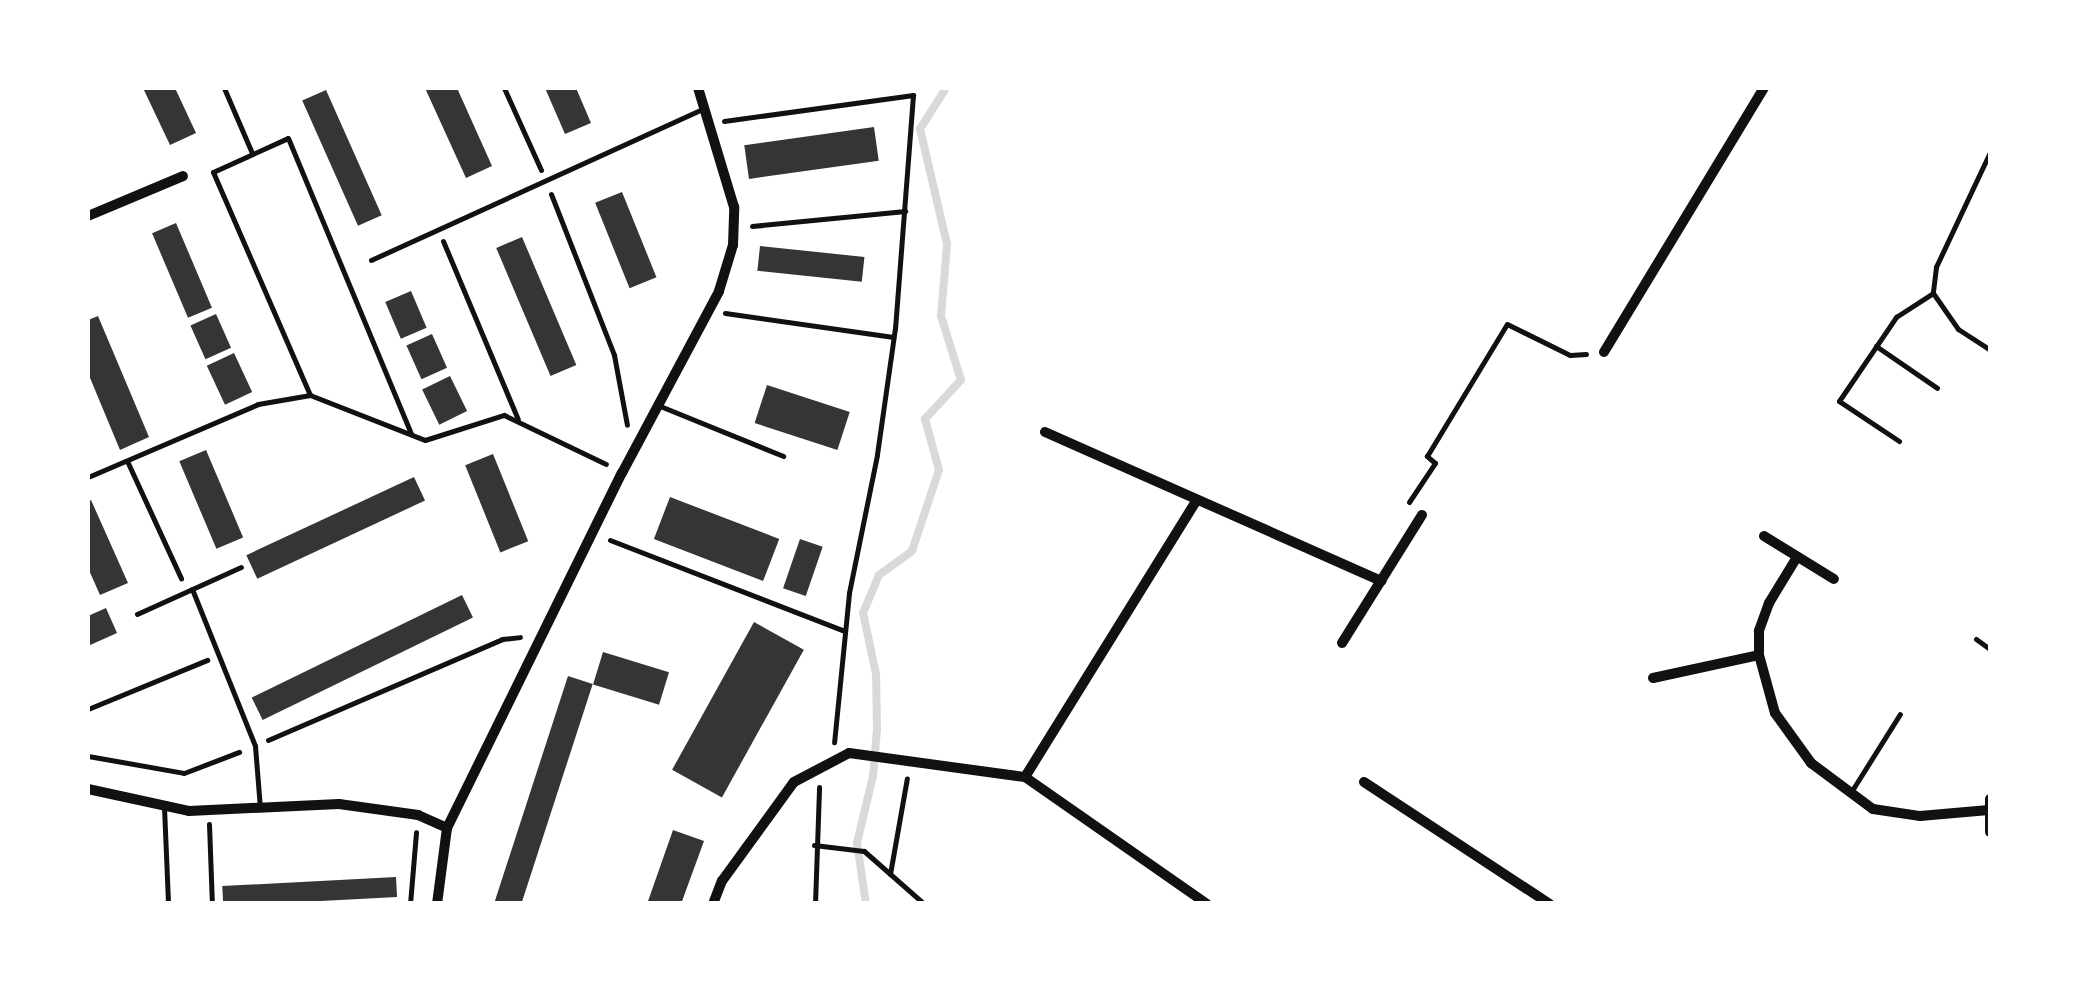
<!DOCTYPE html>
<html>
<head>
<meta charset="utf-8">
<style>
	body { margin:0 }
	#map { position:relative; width:2078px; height:991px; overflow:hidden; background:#fff; font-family:Bitter,serif }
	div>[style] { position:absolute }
	.stream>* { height:8px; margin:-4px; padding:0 4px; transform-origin:4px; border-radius:4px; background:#d9d9d9 }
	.building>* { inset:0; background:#353535; transform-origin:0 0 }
	.path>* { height:5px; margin:-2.5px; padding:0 2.5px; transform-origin:2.5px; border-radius:2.5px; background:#111 }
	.service>* { height:5px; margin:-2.5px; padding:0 2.5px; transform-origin:2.5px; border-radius:2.5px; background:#111 }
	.minor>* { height:10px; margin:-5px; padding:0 5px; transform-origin:5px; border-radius:5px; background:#111 }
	span { translate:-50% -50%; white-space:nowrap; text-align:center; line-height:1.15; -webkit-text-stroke:8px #fff; paint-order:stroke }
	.frame { position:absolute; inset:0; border:90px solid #fff; pointer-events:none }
</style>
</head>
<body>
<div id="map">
	<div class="stream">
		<div style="left:866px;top:904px;width:62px;rotate:-98.4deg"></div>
		<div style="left:857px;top:843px;width:69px;rotate:-76.6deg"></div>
		<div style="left:873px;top:776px;width:47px;rotate:-85.1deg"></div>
		<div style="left:877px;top:729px;width:55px;rotate:-91deg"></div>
		<div style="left:876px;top:674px;width:62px;rotate:-102deg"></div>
		<div style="left:863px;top:613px;width:41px;rotate:-67.2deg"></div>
		<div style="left:879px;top:575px;width:41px;rotate:-36deg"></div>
		<div style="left:912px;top:551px;width:85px;rotate:-71.6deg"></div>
		<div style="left:939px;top:470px;width:53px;rotate:-105.4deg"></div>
		<div style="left:925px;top:419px;width:53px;rotate:-47.3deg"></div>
		<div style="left:961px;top:380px;width:67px;rotate:-107.4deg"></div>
		<div style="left:941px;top:316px;width:72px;rotate:-85.2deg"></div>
		<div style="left:947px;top:244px;width:118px;rotate:-103.2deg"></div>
		<div style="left:920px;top:129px;width:49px;rotate:-57.6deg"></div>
	</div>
	<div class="building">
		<div style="clip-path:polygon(143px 88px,175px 88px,196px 133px,170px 145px)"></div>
		<div style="clip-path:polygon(425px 88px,457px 88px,492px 166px,466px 178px)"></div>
		<div style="clip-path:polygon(545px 88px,576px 88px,591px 123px,565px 134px)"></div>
		<div style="left:326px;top:90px;width:137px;height:26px;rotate:66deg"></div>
		<div style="left:874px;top:127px;width:34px;height:131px;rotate:82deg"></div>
		<div style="left:622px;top:192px;width:92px;height:29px;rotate:68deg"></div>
		<div style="left:176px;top:223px;width:92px;height:26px;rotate:67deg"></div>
		<div style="left:522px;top:237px;width:139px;height:28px;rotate:67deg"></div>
		<div style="left:760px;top:246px;width:105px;height:25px;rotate:6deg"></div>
		<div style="left:411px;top:291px;width:40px;height:28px;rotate:67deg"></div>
		<div style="left:216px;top:314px;width:37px;height:28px;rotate:66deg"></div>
		<div style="clip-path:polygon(98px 316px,149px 437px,120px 450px,88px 373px,88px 320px)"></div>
		<div style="left:432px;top:334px;width:37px;height:28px;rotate:66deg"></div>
		<div style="left:234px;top:353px;width:43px;height:30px;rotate:65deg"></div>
		<div style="left:450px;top:376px;width:39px;height:31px;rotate:64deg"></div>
		<div style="left:767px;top:385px;width:87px;height:40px;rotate:18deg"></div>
		<div style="left:206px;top:450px;width:95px;height:29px;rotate:67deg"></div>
		<div style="left:493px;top:454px;width:94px;height:30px;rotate:68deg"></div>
		<div style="left:414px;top:477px;width:26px;height:185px;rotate:65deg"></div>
		<div style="left:670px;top:497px;width:117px;height:45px;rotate:21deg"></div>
		<div style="clip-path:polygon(91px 500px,128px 583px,100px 595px,88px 568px,88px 502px)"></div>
		<div style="left:800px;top:539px;width:24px;height:52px;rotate:19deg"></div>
		<div style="left:462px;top:595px;width:25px;height:234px;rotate:64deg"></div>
		<div style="clip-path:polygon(106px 608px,117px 633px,88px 646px,88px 616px)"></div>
		<div style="left:754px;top:622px;width:57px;height:169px;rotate:29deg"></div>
		<div style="left:603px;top:652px;width:69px;height:34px;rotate:17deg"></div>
		<div style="left:568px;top:676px;width:26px;height:241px;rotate:18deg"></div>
		<div style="clip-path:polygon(673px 830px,704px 841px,681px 904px,647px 904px)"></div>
		<div style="left:396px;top:877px;width:20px;height:174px;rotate:87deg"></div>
	</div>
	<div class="path">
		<div style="left:224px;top:88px;width:71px;rotate:66.7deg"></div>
		<div style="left:504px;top:88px;width:90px;rotate:65.7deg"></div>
		<div style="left:724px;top:121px;width:191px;rotate:-7.8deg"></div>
		<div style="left:913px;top:95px;width:234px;rotate:94.4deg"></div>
		<div style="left:895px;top:328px;width:128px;rotate:98.1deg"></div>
		<div style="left:877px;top:455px;width:141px;rotate:101.5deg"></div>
		<div style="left:849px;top:593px;width:150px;rotate:95.7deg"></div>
		<div style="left:551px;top:194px;width:173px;rotate:68.6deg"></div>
		<div style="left:614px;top:355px;width:71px;rotate:79.5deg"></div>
		<div style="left:752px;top:226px;width:154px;rotate:-5.6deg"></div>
		<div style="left:443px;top:241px;width:193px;rotate:67.2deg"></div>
		<div style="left:725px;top:313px;width:170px;rotate:8.1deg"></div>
		<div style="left:310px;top:395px;width:243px;rotate:-113.5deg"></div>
		<div style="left:213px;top:172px;width:82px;rotate:-24.4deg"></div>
		<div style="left:288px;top:138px;width:320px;rotate:67.4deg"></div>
		<div style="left:128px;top:463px;width:127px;rotate:65.3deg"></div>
		<div style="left:88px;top:477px;width:185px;rotate:-23.2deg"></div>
		<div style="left:258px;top:404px;width:53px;rotate:-9.8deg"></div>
		<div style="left:310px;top:395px;width:123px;rotate:21.4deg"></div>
		<div style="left:425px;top:440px;width:83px;rotate:-17.6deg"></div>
		<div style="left:504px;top:415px;width:113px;rotate:25.7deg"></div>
		<div style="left:1409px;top:502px;width:47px;rotate:-56.3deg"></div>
		<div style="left:1435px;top:463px;width:11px;rotate:-139deg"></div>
		<div style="left:1427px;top:456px;width:154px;rotate:-58.8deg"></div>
		<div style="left:1507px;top:324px;width:70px;rotate:26.2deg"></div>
		<div style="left:1570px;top:355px;width:16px;rotate:-4deg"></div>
		<div style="left:610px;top:540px;width:252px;rotate:21.2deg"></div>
		<div style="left:88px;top:709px;width:129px;rotate:-22.4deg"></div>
		<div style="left:268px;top:740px;width:255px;rotate:-23.3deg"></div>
		<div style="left:502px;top:639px;width:18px;rotate:-6deg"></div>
		<div style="left:88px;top:756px;width:97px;rotate:10deg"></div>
		<div style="left:184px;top:773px;width:59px;rotate:-20.9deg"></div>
		<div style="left:209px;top:824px;width:80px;rotate:87.9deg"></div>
		<div style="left:814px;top:845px;width:50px;rotate:6.8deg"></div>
		<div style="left:864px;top:851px;width:79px;rotate:41.4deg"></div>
		<div style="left:890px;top:874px;width:97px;rotate:-80deg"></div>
		<div style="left:410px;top:904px;width:72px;rotate:-85.2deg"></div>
		<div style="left:815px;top:904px;width:117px;rotate:-88deg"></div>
	</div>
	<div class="service">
		<div style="left:1990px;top:152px;width:127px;rotate:115.2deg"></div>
		<div style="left:1936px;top:267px;width:26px;rotate:97deg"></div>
		<div style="left:1933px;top:293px;width:44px;rotate:55.2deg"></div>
		<div style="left:1958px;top:329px;width:38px;rotate:33deg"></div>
		<div style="left:371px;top:260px;width:366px;rotate:-24.5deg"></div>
		<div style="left:1876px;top:346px;width:74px;rotate:34.5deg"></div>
		<div style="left:660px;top:406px;width:133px;rotate:22.1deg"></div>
		<div style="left:1899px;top:441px;width:72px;rotate:-146.3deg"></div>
		<div style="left:1839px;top:401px;width:102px;rotate:-55.8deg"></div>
		<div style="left:1896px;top:317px;width:44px;rotate:-33deg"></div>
		<div style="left:192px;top:589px;width:169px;rotate:68.1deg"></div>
		<div style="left:255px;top:746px;width:62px;rotate:85.4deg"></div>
		<div style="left:137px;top:614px;width:114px;rotate:-24.3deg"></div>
		<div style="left:1976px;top:639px;width:17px;rotate:36deg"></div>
		<div style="left:1851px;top:792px;width:92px;rotate:-57.9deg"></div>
		<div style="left:164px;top:807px;width:97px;rotate:87.6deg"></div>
	</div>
	<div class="minor">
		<div style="left:88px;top:216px;width:103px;rotate:-22.8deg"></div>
		<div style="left:1604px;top:352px;width:309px;rotate:-58.8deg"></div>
		<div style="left:1045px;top:432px;width:368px;rotate:23.9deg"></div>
		<div style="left:1764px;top:536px;width:82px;rotate:31.6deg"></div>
		<div style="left:1797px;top:557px;width:54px;rotate:121.3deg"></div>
		<div style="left:1769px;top:603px;width:30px;rotate:110deg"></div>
		<div style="left:1759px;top:631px;width:24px;rotate:90deg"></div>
		<div style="left:1759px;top:655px;width:60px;rotate:74.6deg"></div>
		<div style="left:1775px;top:713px;width:62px;rotate:54.2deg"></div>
		<div style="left:1811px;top:763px;width:77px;rotate:36.6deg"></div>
		<div style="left:1873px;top:809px;width:48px;rotate:8.5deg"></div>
		<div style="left:1920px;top:816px;width:69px;rotate:-5deg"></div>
		<div style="left:1342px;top:643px;width:151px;rotate:-58deg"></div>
		<div style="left:1653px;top:678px;width:108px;rotate:-12.2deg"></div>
		<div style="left:1025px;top:777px;width:326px;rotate:-58.2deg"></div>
		<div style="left:1364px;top:782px;width:222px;rotate:33.3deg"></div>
		<div style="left:88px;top:789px;width:103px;rotate:12.3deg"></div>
		<div style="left:189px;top:811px;width:150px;rotate:-2.7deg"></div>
		<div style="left:339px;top:804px;width:80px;rotate:7.9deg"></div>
		<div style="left:418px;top:815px;width:32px;rotate:24deg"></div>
		<div style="left:1990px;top:799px;width:33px;rotate:90deg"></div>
		<div style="left:437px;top:904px;width:77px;rotate:-82.5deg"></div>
		<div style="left:447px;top:828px;width:396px;rotate:-63.8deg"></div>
		<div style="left:622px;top:473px;width:206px;rotate:-61.9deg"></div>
		<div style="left:719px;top:291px;width:48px;rotate:-73.1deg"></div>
		<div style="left:733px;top:245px;width:38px;rotate:-88deg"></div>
		<div style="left:734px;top:207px;width:124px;rotate:-106.8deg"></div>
		<div style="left:713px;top:904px;width:25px;rotate:-69deg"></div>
		<div style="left:722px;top:881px;width:122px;rotate:-54deg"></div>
		<div style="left:794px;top:782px;width:62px;rotate:-27.8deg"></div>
		<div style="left:849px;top:753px;width:178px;rotate:7.8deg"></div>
		<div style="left:1025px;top:777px;width:222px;rotate:34.9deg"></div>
	</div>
	<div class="frame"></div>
</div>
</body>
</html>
